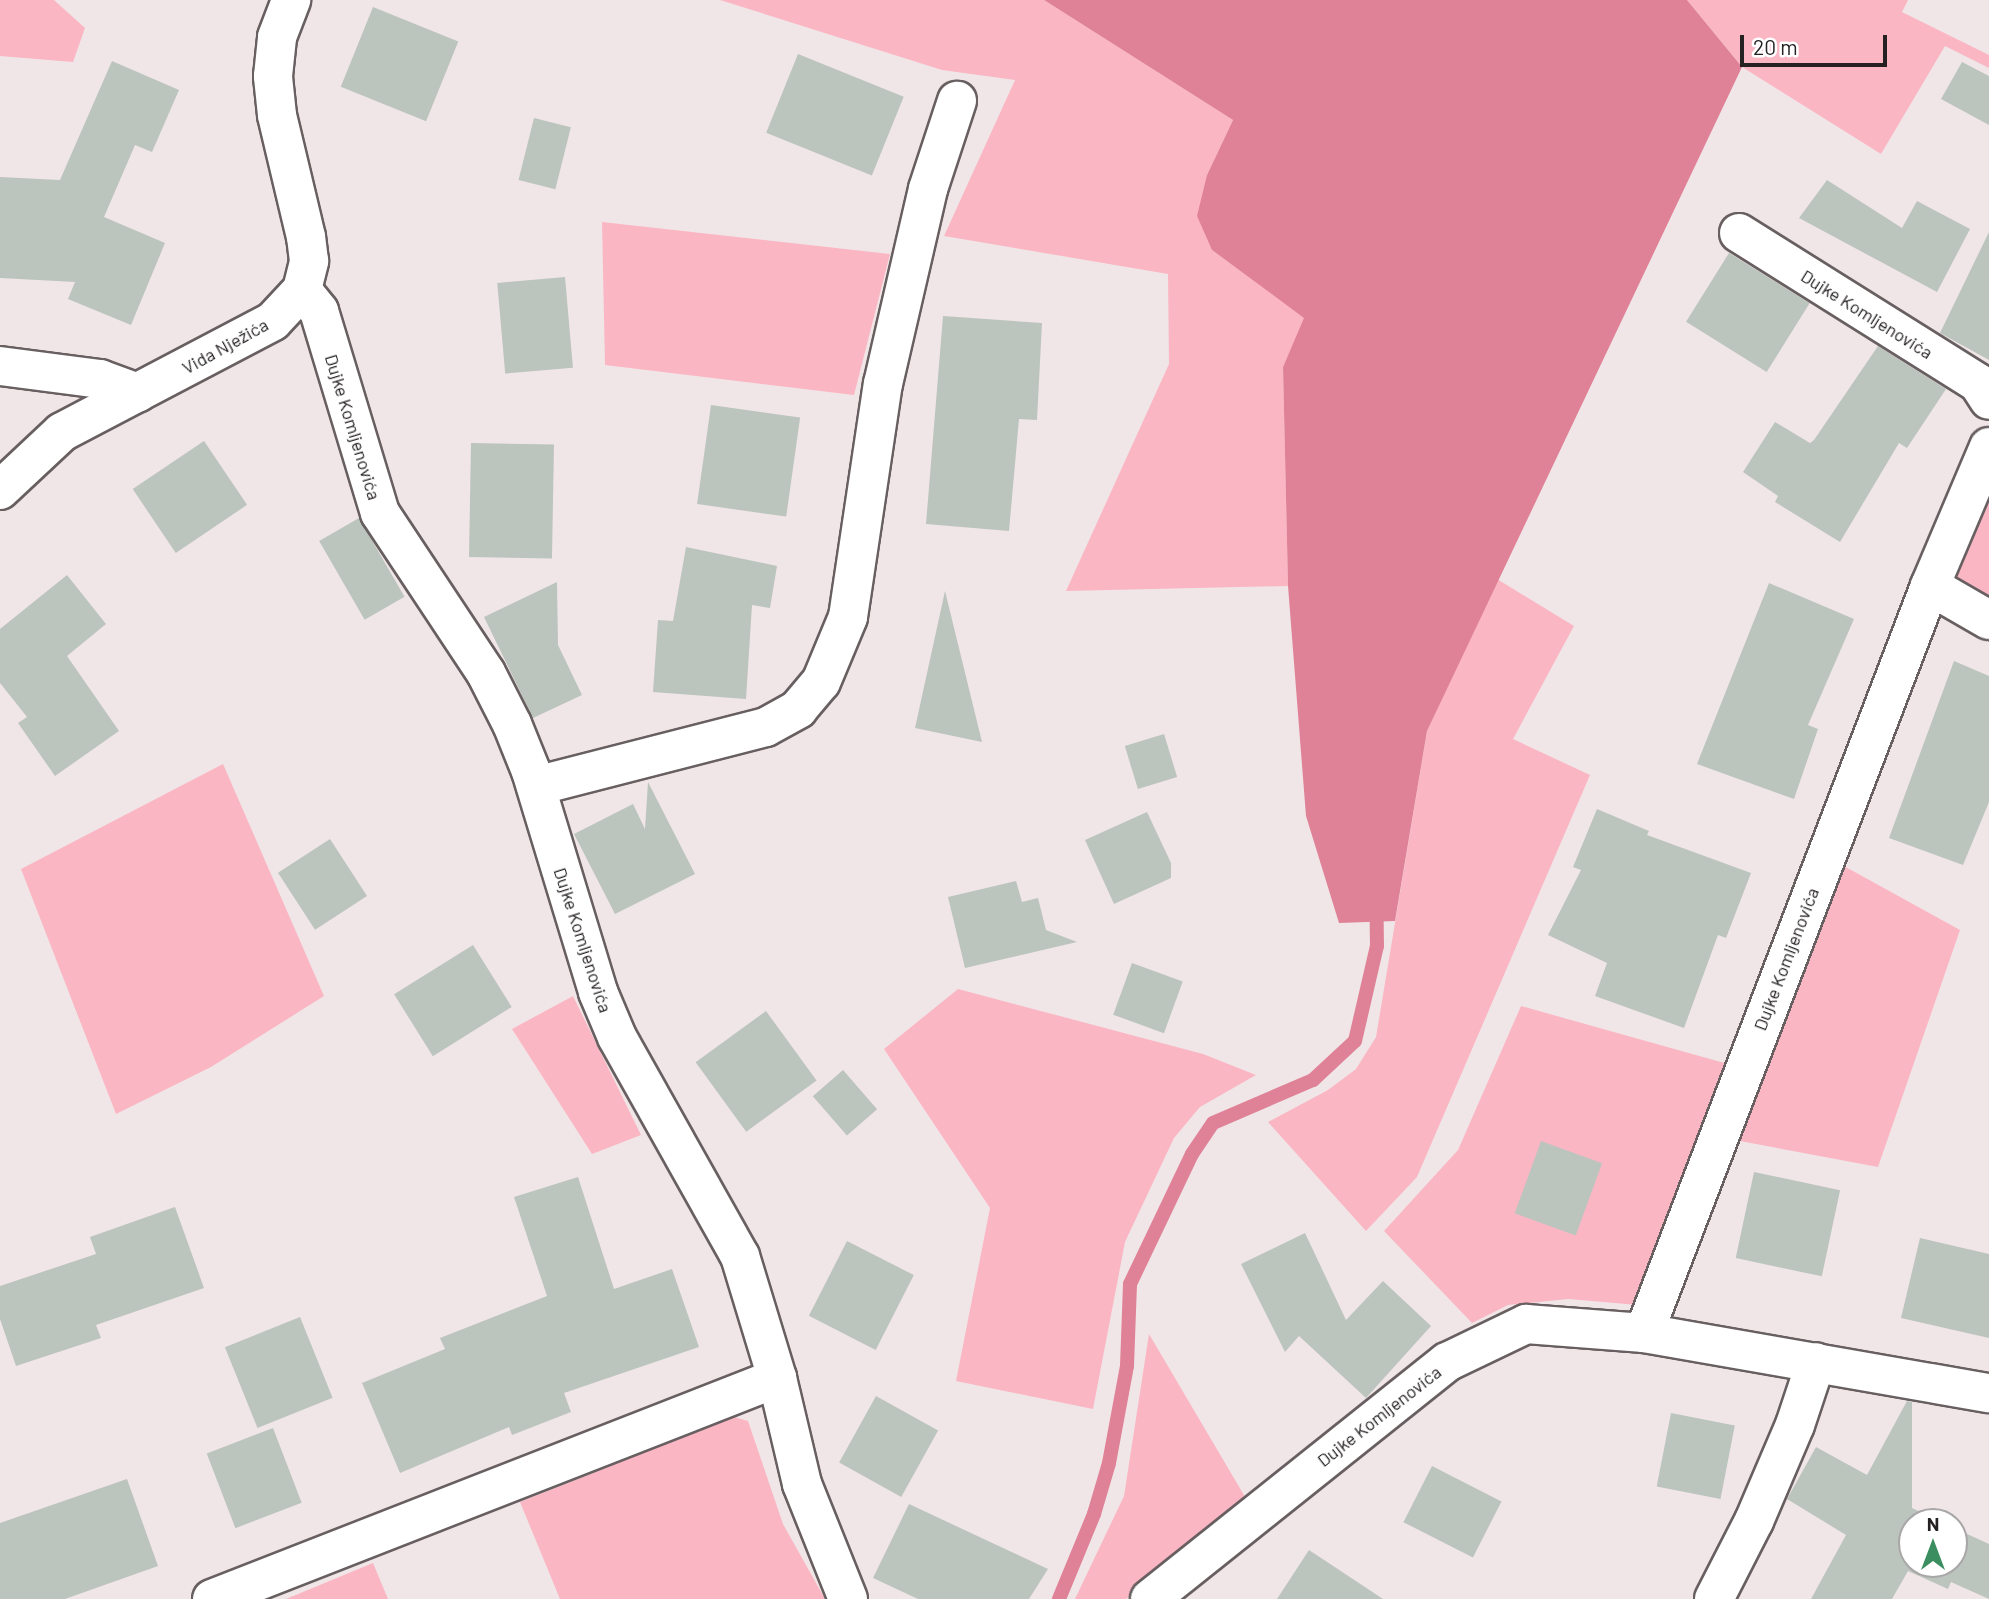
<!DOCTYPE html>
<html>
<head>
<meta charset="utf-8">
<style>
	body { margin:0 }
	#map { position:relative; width:1989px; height:1599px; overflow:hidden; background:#f0e6e7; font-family:Barlow,sans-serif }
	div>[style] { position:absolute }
	.green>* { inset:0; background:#fbb6c4 }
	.forest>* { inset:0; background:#e08297 }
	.stream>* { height:14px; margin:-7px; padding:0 7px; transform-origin:7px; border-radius:7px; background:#e08297 }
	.building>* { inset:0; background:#bcc4be; transform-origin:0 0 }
	.roads { filter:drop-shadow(2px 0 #685f61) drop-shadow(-2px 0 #685f61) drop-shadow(0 2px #685f61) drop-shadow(0 -2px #685f61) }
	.street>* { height:38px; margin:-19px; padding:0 19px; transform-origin:19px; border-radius:19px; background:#fff }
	span { translate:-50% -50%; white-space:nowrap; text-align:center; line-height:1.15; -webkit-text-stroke:5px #fff; paint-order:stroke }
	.street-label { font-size:18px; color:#252122 }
	.north { position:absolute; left:1898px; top:1508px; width:70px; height:70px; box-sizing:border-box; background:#fff; border:2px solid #a8a6a7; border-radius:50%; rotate:0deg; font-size:19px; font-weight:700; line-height:28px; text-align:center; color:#252122 }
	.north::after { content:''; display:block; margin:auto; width:24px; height:32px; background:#3b8e60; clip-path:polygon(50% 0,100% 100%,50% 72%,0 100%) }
	.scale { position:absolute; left:1740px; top:35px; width:147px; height:32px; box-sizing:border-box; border:4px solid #252122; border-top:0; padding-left:9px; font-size:21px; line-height:24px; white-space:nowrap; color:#252122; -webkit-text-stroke:5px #fff; paint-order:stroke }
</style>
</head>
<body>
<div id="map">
	<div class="green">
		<div style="clip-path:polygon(0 0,54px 0,85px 28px,73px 62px,0 56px)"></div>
		<div style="clip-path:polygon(720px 0,1044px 0,1233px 120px,1207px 175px,1212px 250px,1305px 318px,1283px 367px,1288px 586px,1066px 591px,1169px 364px,1168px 274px,944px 236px,1015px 80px,942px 70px)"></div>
		<div style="clip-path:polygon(1687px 0,1908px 0,1902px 12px,1989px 55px,1989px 68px,1945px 46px,1881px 154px,1742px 67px)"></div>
		<div style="clip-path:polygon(602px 222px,890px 254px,854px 395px,605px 365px)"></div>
		<div style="clip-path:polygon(1989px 486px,1989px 602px,1958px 580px,1956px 571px)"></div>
		<div style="clip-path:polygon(1497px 579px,1574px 626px,1513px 739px,1590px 775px,1417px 1177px,1366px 1231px,1268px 1122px,1328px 1090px,1356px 1069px,1376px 1037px,1427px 731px)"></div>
		<div style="clip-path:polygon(223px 764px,324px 996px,211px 1067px,116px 1114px,21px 869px)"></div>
		<div style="clip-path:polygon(1833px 860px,1960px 930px,1878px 1167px,1724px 1138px)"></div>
		<div style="clip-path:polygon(958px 989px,1203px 1054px,1256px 1075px,1200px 1107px,1174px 1138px,1125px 1242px,1093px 1409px,956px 1381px,990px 1208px,884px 1049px)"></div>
		<div style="clip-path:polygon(573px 996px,641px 1135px,592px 1154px,512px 1029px)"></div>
		<div style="clip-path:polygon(1521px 1006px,1728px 1064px,1638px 1305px,1568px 1299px,1508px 1305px,1472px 1323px,1384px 1231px,1458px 1150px)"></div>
		<div style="clip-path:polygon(1149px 1334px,1251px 1507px,1126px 1599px,1075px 1599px,1124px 1496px)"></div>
		<div style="clip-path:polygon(734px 1417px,748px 1421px,783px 1524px,825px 1599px,560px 1599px,520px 1502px)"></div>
		<div style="clip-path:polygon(373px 1563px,388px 1599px,286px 1599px)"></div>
	</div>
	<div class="forest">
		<div style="clip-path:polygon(1044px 0,1687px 0,1742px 67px,1427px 731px,1395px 921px,1339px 923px,1306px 816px,1288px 586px,1283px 367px,1304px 318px,1212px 250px,1197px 216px,1207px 175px,1233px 120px)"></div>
	</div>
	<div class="stream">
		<div style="left:1059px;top:1599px;width:92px;rotate:-67.6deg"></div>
		<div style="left:1094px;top:1514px;width:53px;rotate:-73.6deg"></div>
		<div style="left:1109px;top:1463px;width:99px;rotate:-79.5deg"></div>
		<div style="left:1127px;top:1366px;width:82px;rotate:-87.9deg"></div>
		<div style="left:1130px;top:1284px;width:144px;rotate:-64.5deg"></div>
		<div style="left:1192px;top:1154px;width:37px;rotate:-56deg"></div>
		<div style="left:1213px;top:1123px;width:109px;rotate:-23.3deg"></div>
		<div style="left:1313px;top:1080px;width:57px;rotate:-42.9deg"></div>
		<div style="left:1355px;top:1041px;width:98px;rotate:-77deg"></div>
		<div style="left:1377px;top:946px;width:70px;rotate:-90.8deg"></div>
		<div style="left:1376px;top:876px;width:197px;rotate:-96.7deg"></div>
		<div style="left:1353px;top:680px;width:89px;rotate:-85.5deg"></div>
		<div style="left:1360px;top:591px;width:76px;rotate:-69.9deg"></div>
		<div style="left:1386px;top:520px;width:50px;rotate:-55.7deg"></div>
		<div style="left:1414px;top:479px;width:44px;rotate:-88.7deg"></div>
		<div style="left:1415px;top:435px;width:69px;rotate:-55.6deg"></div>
		<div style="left:1454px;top:378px;width:52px;rotate:-80deg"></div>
		<div style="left:1463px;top:327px;width:42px;rotate:-123.3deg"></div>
		<div style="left:1440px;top:292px;width:157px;rotate:-154.3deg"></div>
		<div style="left:1299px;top:224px;width:51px;rotate:-128.7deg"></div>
		<div style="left:1267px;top:184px;width:33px;rotate:-78deg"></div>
		<div style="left:1274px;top:152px;width:68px;rotate:-45deg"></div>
		<div style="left:1322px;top:104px;width:69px;rotate:-31.4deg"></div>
		<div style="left:1381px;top:68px;width:51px;rotate:-70.5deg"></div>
		<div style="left:1398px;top:20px;width:36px;rotate:-34deg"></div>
	</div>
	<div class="building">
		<div style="left:373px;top:7px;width:92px;height:86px;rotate:22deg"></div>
		<div style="left:798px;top:54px;width:114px;height:85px;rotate:22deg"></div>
		<div style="clip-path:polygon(112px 61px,179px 90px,152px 152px,135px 145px,104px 217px,165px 243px,131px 325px,68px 299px,75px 282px,0 278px,0 177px,60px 180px)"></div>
		<div style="clip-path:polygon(1962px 62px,1989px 76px,1989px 125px,1941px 99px)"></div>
		<div style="left:534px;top:118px;width:38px;height:64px;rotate:14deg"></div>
		<div style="clip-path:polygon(1827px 180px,1902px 228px,1917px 201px,1970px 229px,1937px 292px,1799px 218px)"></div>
		<div style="clip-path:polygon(1989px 232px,1989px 360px,1940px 333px)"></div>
		<div style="left:1729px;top:253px;width:95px;height:81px;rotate:32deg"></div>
		<div style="left:565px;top:277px;width:91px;height:68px;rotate:85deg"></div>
		<div style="clip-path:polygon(943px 316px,1042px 323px,1037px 420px,1019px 419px,1009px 531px,926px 524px)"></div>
		<div style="clip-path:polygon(1878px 346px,1946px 389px,1907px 448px,1899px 443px,1840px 542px,1775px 502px,1778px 496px,1743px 472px,1775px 422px,1810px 443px,1814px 440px)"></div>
		<div style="left:711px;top:405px;width:90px;height:100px;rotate:8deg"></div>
		<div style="left:204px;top:441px;width:77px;height:86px;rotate:56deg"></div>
		<div style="left:471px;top:443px;width:83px;height:114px;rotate:1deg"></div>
		<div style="left:359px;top:518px;width:91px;height:46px;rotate:60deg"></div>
		<div style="clip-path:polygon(686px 547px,777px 566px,770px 608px,752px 605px,746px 699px,653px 692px,658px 620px,673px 621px)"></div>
		<div style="clip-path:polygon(67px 575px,106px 624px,67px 656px,119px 731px,55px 776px,18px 723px,27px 717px,0 683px,0 629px)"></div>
		<div style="clip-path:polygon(557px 582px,558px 645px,582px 695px,533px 718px,484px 617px)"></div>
		<div style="clip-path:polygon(1769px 583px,1854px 619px,1808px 725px,1818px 729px,1794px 799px,1697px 764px)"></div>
		<div style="clip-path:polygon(945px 591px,982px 742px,915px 728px)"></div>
		<div style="clip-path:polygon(1954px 661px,1989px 676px,1989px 802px,1963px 865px,1889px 838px)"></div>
		<div style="left:1164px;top:734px;width:45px;height:41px;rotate:73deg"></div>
		<div style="clip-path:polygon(648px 782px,695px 874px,615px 914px,574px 834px,633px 804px,645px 829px)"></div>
		<div style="clip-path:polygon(1597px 809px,1649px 831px,1647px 835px,1751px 873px,1726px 938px,1718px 935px,1684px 1028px,1595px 996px,1607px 963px,1548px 935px,1581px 870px,1573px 867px)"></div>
		<div style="clip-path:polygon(1147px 812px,1171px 863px,1171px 878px,1114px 904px,1085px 840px)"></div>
		<div style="left:330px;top:839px;width:68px;height:62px;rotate:57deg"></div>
		<div style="clip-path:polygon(1016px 881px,1022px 902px,1038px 898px,1046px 930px,1077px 942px,965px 968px,948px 897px)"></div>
		<div style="left:473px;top:945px;width:73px;height:93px;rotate:58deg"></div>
		<div style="left:1132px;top:963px;width:54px;height:55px;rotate:20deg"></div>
		<div style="left:766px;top:1011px;width:86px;height:87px;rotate:54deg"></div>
		<div style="left:843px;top:1070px;width:52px;height:40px;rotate:49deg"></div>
		<div style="left:1541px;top:1141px;width:65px;height:77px;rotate:20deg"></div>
		<div style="left:1754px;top:1172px;width:88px;height:88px;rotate:12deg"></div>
		<div style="clip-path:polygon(578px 1177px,614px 1289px,672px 1269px,699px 1347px,564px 1393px,571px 1412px,512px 1435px,509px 1427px,400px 1473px,362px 1383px,445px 1349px,440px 1338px,547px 1296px,514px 1197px)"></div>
		<div style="clip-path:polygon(175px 1207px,204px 1288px,96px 1325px,101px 1338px,16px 1366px,0 1319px,0 1286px,96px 1254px,90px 1237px)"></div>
		<div style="clip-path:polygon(1305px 1233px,1346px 1320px,1383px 1281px,1431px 1326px,1366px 1398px,1299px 1336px,1285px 1352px,1241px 1264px)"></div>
		<div style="clip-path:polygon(1920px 1238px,1989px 1254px,1989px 1338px,1901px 1318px)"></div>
		<div style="left:847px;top:1241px;width:75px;height:84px;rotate:27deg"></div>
		<div style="left:300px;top:1317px;width:87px;height:81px;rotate:68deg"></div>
		<div style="left:876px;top:1396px;width:71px;height:76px;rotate:29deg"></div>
		<div style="clip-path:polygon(1907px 1401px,1912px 1402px,1912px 1508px,1942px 1522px,1912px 1522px,1912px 1564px,1954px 1564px,1954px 1528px,1989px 1544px,1989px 1599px,1951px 1582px,1948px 1589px,1908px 1571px,1892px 1599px,1811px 1599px,1846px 1535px,1787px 1499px,1816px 1447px,1867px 1475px)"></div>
		<div style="left:1671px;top:1413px;width:65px;height:75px;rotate:11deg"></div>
		<div style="left:273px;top:1428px;width:80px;height:71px;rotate:69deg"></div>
		<div style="left:1432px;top:1466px;width:78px;height:63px;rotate:27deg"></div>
		<div style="clip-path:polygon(127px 1479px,158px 1566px,65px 1599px,0 1599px,0 1523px)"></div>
		<div style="clip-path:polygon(909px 1504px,1048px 1569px,1029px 1599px,918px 1599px,873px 1578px)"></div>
		<div style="clip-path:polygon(1309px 1550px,1383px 1599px,1277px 1599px)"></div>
	</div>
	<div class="roads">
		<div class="street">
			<div style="left:1739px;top:233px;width:282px;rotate:32.1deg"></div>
			<div style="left:1978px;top:383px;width:20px;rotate:57deg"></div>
			<div style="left:302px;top:290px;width:27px;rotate:51deg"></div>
			<div style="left:319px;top:311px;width:211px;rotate:73.2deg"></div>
			<div style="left:380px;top:513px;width:192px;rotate:56.5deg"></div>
			<div style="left:486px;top:673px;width:57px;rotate:63deg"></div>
			<div style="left:512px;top:724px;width:51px;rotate:68deg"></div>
			<div style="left:531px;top:771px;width:231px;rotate:73.1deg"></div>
			<div style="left:598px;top:992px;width:49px;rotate:67.1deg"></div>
			<div style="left:617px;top:1037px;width:251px;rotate:60.7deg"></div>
			<div style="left:740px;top:1256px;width:127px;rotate:73.1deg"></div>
			<div style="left:777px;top:1378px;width:109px;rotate:76.7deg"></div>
			<div style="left:802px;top:1484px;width:124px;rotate:68.2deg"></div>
			<div style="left:0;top:366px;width:101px;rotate:7.4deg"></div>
			<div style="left:100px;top:379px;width:40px;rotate:20.2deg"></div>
			<div style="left:0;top:490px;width:85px;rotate:-43.1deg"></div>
			<div style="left:62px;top:432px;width:238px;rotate:-27.7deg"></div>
			<div style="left:273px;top:321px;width:42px;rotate:-46.9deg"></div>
			<div style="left:302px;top:290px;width:30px;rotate:-76deg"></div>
			<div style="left:309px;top:261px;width:24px;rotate:-97deg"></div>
			<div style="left:306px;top:237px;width:125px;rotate:-103.4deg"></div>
			<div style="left:277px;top:115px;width:39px;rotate:-96deg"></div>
			<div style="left:273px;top:76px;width:39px;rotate:-84deg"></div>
			<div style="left:277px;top:37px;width:40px;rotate:-69deg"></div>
			<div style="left:1930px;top:586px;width:68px;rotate:30deg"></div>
			<div style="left:536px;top:786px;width:237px;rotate:-14.4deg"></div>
			<div style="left:766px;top:727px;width:37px;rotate:-29deg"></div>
			<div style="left:798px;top:709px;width:35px;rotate:-50deg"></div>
			<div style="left:821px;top:682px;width:70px;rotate:-67.4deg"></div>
			<div style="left:848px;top:617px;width:236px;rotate:-81.5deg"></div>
			<div style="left:883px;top:384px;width:200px;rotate:-77deg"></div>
			<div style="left:928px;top:189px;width:93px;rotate:-71.8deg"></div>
			<div style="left:1644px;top:1333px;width:800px;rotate:-69.05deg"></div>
			<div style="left:1930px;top:586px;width:151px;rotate:-67deg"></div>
			<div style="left:212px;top:1599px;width:607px;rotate:-21.36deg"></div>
			<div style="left:1150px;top:1599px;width:380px;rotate:-38.6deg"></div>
			<div style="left:1447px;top:1362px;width:88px;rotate:-25.7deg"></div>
			<div style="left:1526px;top:1324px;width:118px;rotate:4.4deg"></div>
			<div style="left:1644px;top:1333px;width:350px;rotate:9.9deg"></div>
			<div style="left:1714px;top:1599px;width:88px;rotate:-62.9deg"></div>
			<div style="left:1754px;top:1521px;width:104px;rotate:-66.9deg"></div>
			<div style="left:1795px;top:1425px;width:66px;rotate:-71.6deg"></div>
		</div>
	</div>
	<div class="street-label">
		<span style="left:1867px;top:314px;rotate:32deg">Dujke Komljenovića</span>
		<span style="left:225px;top:346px;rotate:-29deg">Vida Nježića</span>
		<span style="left:353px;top:427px;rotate:73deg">Dujke Komljenovića</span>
		<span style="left:583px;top:940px;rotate:72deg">Dujke Komljenovića</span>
		<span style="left:1786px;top:959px;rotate:-69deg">Dujke Komljenovića</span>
		<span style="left:1379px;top:1416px;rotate:-38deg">Dujke Komljenovića</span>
	</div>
	<div class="north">N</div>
	<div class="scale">20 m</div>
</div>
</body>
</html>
